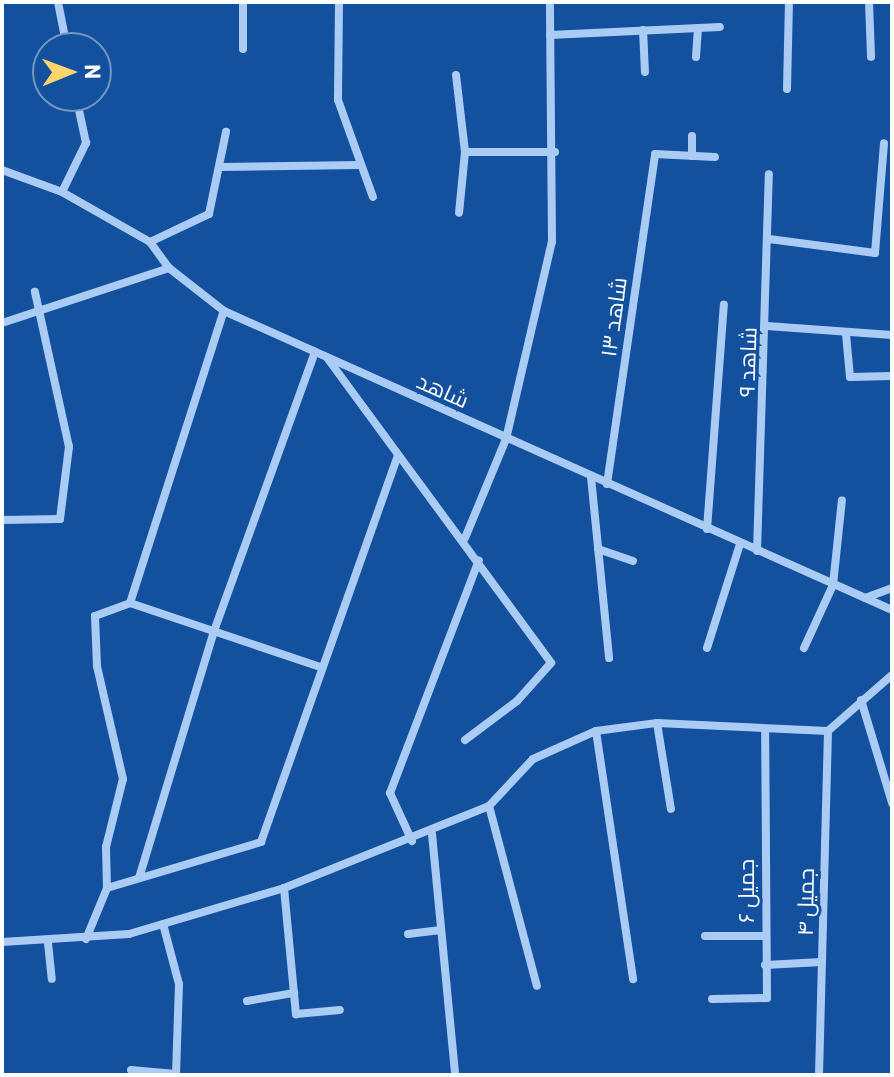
<!DOCTYPE html>
<html>
<head>
<meta charset="utf-8">
<style>
	body { margin:0 }
	#map { position:relative; width:894px; height:1077px; overflow:hidden; background:#13519e; font-family:Barlow,Cairo,sans-serif }
	div>[style] { position:absolute }
	.minor>* { height:8px; margin:-4px; padding:0 4px; transform-origin:4px; border-radius:4px; background:#aaccf4 }
	span { translate:-50% -50%; white-space:nowrap; text-align:center; line-height:1.15; -webkit-text-stroke:6px #13519e; paint-order:stroke }
	.street-label { font-size:22px; color:#fff }
	.frame { position:absolute; inset:0; border:4px solid #fff; pointer-events:none }
	.north { position:absolute; left:32px; top:32px; width:80px; height:80px; box-sizing:border-box; background:#13519e; border:2px solid #7197c5; border-radius:50%; rotate:89deg; font-size:22px; font-weight:700; line-height:32px; text-align:center; color:#fff }
	.north::after { content:''; display:block; margin:auto; width:28px; height:36px; background:#ffd46d; clip-path:polygon(50% 0,100% 100%,50% 72%,0 100%) }
</style>
</head>
<body>
<div id="map">
	<div class="minor">
		<div style="left:58px;top:2px;width:47px;rotate:78.9deg"></div>
		<div style="left:243px;top:2px;width:47px;rotate:90deg"></div>
		<div style="left:339px;top:2px;width:98px;rotate:90.6deg"></div>
		<div style="left:338px;top:100px;width:103px;rotate:70.2deg"></div>
		<div style="left:869px;top:2px;width:55px;rotate:87.9deg"></div>
		<div style="left:643px;top:30px;width:42px;rotate:87.3deg"></div>
		<div style="left:550px;top:35px;width:170px;rotate:-2.7deg"></div>
		<div style="left:696px;top:57px;width:29px;rotate:-86deg"></div>
		<div style="left:456px;top:75px;width:78px;rotate:83.3deg"></div>
		<div style="left:465px;top:152px;width:61px;rotate:95.6deg"></div>
		<div style="left:787px;top:89px;width:87px;rotate:-88.7deg"></div>
		<div style="left:692px;top:136px;width:20px;rotate:90deg"></div>
		<div style="left:465px;top:152px;width:90px"></div>
		<div style="left:221px;top:167px;width:138px;rotate:-0.8deg"></div>
		<div style="left:2px;top:170px;width:64px;rotate:20.1deg"></div>
		<div style="left:62px;top:192px;width:101px;rotate:29.6deg"></div>
		<div style="left:150px;top:242px;width:32px;rotate:54deg"></div>
		<div style="left:169px;top:268px;width:70px;rotate:38deg"></div>
		<div style="left:224px;top:311px;width:732px;rotate:24.11deg"></div>
		<div style="left:62px;top:192px;width:55px;rotate:-63.9deg"></div>
		<div style="left:86px;top:143px;width:48px;rotate:-102deg"></div>
		<div style="left:769px;top:239px;width:107px;rotate:7.5deg"></div>
		<div style="left:875px;top:253px;width:110px;rotate:-85.3deg"></div>
		<div style="left:150px;top:242px;width:65px;rotate:-25.4deg"></div>
		<div style="left:209px;top:214px;width:84px;rotate:-78.3deg"></div>
		<div style="left:2px;top:323px;width:176px;rotate:-18.2deg"></div>
		<div style="left:767px;top:326px;width:125px;rotate:4.1deg"></div>
		<div style="left:846px;top:334px;width:43px;rotate:84.7deg"></div>
		<div style="left:850px;top:377px;width:42px;rotate:-1.4deg"></div>
		<div style="left:328px;top:359px;width:377px;rotate:53.7deg"></div>
		<div style="left:551px;top:663px;width:51px;rotate:131.8deg"></div>
		<div style="left:517px;top:701px;width:65px;rotate:143.1deg"></div>
		<div style="left:591px;top:477px;width:182px;rotate:84.3deg"></div>
		<div style="left:607px;top:484px;width:333px;rotate:-81.7deg"></div>
		<div style="left:655px;top:154px;width:60px;rotate:2.9deg"></div>
		<div style="left:2px;top:520px;width:58px;rotate:-1deg"></div>
		<div style="left:60px;top:519px;width:73px;rotate:-82.9deg"></div>
		<div style="left:69px;top:447px;width:159px;rotate:-102.4deg"></div>
		<div style="left:707px;top:529px;width:225px;rotate:-85.7deg"></div>
		<div style="left:465px;top:538px;width:107px;rotate:-67.5deg"></div>
		<div style="left:506px;top:439px;width:202px;rotate:-76.9deg"></div>
		<div style="left:552px;top:242px;width:240px;rotate:-90.5deg"></div>
		<div style="left:598px;top:549px;width:37px;rotate:19deg"></div>
		<div style="left:757px;top:551px;width:377px;rotate:-88.2deg"></div>
		<div style="left:865px;top:598px;width:29px;rotate:-20deg"></div>
		<div style="left:130px;top:603px;width:307px;rotate:-72.2deg"></div>
		<div style="left:707px;top:648px;width:109px;rotate:-72.4deg"></div>
		<div style="left:804px;top:648px;width:69px;rotate:-65.3deg"></div>
		<div style="left:833px;top:585px;width:85px;rotate:-84deg"></div>
		<div style="left:861px;top:700px;width:108px;rotate:73.2deg"></div>
		<div style="left:657px;top:723px;width:87px;rotate:80.8deg"></div>
		<div style="left:596px;top:731px;width:251px;rotate:81.5deg"></div>
		<div style="left:489px;top:806px;width:186px;rotate:75.1deg"></div>
		<div style="left:432px;top:834px;width:242px;rotate:84.5deg"></div>
		<div style="left:412px;top:841px;width:53px;rotate:-114.6deg"></div>
		<div style="left:390px;top:793px;width:249px;rotate:-69.1deg"></div>
		<div style="left:139px;top:878px;width:258px;rotate:-73.1deg"></div>
		<div style="left:214px;top:631px;width:297px;rotate:-70.1deg"></div>
		<div style="left:107px;top:888px;width:161px;rotate:-16.6deg"></div>
		<div style="left:261px;top:842px;width:410px;rotate:-70.5deg"></div>
		<div style="left:284px;top:888px;width:127px;rotate:84.6deg"></div>
		<div style="left:296px;top:1014px;width:44px;rotate:-5.2deg"></div>
		<div style="left:163px;top:924px;width:62px;rotate:75.1deg"></div>
		<div style="left:179px;top:984px;width:91px;rotate:91.9deg"></div>
		<div style="left:408px;top:934px;width:33px;rotate:-7deg"></div>
		<div style="left:705px;top:936px;width:59px"></div>
		<div style="left:86px;top:939px;width:55px;rotate:-67.6deg"></div>
		<div style="left:107px;top:888px;width:41px;rotate:-91.4deg"></div>
		<div style="left:106px;top:847px;width:70px;rotate:-76deg"></div>
		<div style="left:123px;top:779px;width:116px;rotate:-103deg"></div>
		<div style="left:97px;top:666px;width:50px;rotate:-92.3deg"></div>
		<div style="left:95px;top:616px;width:37px;rotate:-20deg"></div>
		<div style="left:130px;top:603px;width:200px;rotate:18.6deg"></div>
		<div style="left:2px;top:942px;width:127px;rotate:-3.6deg"></div>
		<div style="left:129px;top:934px;width:162px;rotate:-16.5deg"></div>
		<div style="left:284px;top:888px;width:221px;rotate:-21.8deg"></div>
		<div style="left:489px;top:806px;width:64px;rotate:-46.9deg"></div>
		<div style="left:533px;top:759px;width:69px;rotate:-24deg"></div>
		<div style="left:596px;top:731px;width:62px;rotate:-7.5deg"></div>
		<div style="left:657px;top:723px;width:171px;rotate:2.7deg"></div>
		<div style="left:828px;top:731px;width:85px;rotate:-41.2deg"></div>
		<div style="left:48px;top:943px;width:36px;rotate:84deg"></div>
		<div style="left:765px;top:965px;width:57px;rotate:-3deg"></div>
		<div style="left:712px;top:999px;width:55px;rotate:-1deg"></div>
		<div style="left:767px;top:998px;width:268px;rotate:-90.4deg"></div>
		<div style="left:247px;top:1001px;width:48px;rotate:-9.7deg"></div>
		<div style="left:131px;top:1070px;width:45px;rotate:5.1deg"></div>
		<div style="left:819px;top:1075px;width:344px;rotate:-88.5deg"></div>
	</div>
	<div class="street-label">
		<span style="left:613px;top:317px;rotate:-82deg">شاهد ۱۳</span>
		<span style="left:747px;top:362px;rotate:-88deg">شاهد ۹</span>
		<span style="left:443px;top:390px;rotate:24deg">شاهد</span>
		<span style="left:746px;top:891px;rotate:-90deg">جمیل ۶</span>
		<span style="left:805px;top:902px;rotate:-89deg">جمیل ۴</span>
	</div>
	<div class="frame"></div>
	<div class="north">N</div>
</div>
</body>
</html>
